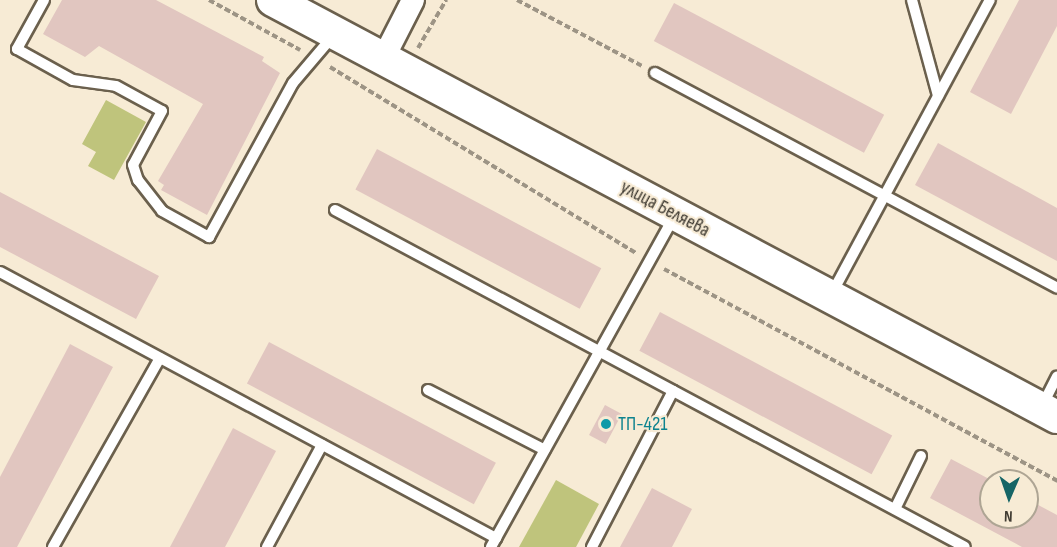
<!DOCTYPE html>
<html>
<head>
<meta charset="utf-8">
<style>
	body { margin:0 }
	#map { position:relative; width:1057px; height:547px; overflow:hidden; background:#f7ebd5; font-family:"Sofia Sans Condensed",sans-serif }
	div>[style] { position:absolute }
	.green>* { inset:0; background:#bfc47c }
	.building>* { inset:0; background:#e1c6c0; transform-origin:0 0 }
	.path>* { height:4px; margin-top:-2px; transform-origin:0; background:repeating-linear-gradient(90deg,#9d9485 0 6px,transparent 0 9px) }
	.roads { filter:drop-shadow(2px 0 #6b604d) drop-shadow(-2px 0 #6b604d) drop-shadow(0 2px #6b604d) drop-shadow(0 -2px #6b604d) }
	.lane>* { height:10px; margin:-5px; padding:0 5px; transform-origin:5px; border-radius:5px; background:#fff }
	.street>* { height:22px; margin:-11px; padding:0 11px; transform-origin:11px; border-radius:11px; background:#fff }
	.secondary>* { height:32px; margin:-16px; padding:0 16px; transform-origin:16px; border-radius:16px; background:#fff }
	.dots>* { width:16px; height:16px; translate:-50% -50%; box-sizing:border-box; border:3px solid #f7ebd5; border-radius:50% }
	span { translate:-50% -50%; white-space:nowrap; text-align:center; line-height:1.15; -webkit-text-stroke:4.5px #f7ebd5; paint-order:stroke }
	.street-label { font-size:20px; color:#403b32 }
	.culture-label { font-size:20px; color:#0d838f }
	.left { translate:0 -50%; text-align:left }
	.north { position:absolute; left:979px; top:469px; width:60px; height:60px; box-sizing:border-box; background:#f7ebd5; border:2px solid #aea594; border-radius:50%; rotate:182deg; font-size:16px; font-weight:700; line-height:24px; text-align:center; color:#403b32 }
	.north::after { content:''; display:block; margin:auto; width:21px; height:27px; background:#166566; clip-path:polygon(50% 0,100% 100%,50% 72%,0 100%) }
</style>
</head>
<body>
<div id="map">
	<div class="green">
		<div style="clip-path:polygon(106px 100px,146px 122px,114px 180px,88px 166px,96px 152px,82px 144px)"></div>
		<div style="clip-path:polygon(556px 480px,599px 504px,576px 547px,519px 547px)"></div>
	</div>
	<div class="building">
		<div style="clip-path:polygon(62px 0,156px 0,264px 57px,262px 61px,280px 73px,207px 215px,161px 190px,164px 185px,158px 181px,203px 104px,99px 46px,85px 57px,43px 34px)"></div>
		<div style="clip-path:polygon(1019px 0,1057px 0,1057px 26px,1011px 114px,970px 92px)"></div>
		<div style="left:674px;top:3px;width:238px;height:43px;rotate:28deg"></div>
		<div style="clip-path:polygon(938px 143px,1057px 208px,1057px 261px,915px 185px)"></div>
		<div style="left:377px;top:149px;width:254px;height:46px;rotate:28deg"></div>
		<div style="clip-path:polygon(0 192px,159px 276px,136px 319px,0 247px)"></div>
		<div style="left:660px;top:312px;width:263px;height:44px;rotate:28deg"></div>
		<div style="left:269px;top:342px;width:257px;height:47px;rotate:28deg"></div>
		<div style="clip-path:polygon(70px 344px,113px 367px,17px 547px,0 547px,0 477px)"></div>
		<div style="left:605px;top:405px;width:19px;height:34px;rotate:28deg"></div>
		<div style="clip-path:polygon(233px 428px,276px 451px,225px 547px,170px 547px)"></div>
		<div style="clip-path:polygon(951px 459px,993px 481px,991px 517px,1027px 517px,1027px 499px,1057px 515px,1057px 547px,1022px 547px,930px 498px)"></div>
		<div style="clip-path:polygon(652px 488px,692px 509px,672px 547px,620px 547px)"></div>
	</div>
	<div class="path">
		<div style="left:209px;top:0;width:104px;rotate:28.8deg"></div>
		<div style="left:517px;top:0;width:141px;rotate:27.8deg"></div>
		<div style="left:418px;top:48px;width:56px;rotate:-59.7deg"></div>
		<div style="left:330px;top:67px;width:358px;rotate:31.3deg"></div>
		<div style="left:664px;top:269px;width:447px;rotate:28.3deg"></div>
	</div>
	<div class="roads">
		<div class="lane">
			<div style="left:44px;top:0;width:56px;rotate:118.9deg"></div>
			<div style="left:17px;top:49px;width:64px;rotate:29deg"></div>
			<div style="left:73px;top:80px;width:43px;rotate:7.9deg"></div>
			<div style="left:116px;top:86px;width:52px;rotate:28.5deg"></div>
			<div style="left:162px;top:111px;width:61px;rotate:118.2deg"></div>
			<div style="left:133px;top:165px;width:16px;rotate:72deg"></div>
			<div style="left:138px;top:180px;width:39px;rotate:52deg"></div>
			<div style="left:162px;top:211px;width:54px;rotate:29deg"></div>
			<div style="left:209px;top:237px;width:175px;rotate:-61.4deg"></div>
			<div style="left:293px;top:83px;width:62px;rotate:-49.6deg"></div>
			<div style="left:912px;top:0;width:99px;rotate:74.8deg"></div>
			<div style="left:655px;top:73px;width:456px;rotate:28.1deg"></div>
			<div style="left:335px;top:210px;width:714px;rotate:28.14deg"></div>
			<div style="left:0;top:272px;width:563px;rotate:28.2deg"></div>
			<div style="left:831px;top:295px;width:335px;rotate:-61.7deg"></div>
			<div style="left:428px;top:390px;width:131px;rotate:27.1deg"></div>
			<div style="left:1042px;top:406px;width:33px;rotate:-63deg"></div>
			<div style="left:895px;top:509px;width:59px;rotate:-63.9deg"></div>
			<div style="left:53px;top:547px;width:217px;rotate:-60.5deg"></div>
			<div style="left:267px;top:547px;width:116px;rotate:-61.7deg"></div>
			<div style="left:491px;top:547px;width:377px;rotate:-61deg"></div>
			<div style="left:592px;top:547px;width:176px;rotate:-62.6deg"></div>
		</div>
		<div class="street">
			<div style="left:383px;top:59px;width:66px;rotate:-63deg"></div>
		</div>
		<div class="secondary">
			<div style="left:273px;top:0;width:888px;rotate:28.01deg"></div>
		</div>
	</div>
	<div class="dots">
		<div style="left:606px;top:424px;background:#0f9aa8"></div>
	</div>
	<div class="street-label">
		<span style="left:665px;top:209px;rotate:28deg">улица Беляева</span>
	</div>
	<div class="culture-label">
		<span class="left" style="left:618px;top:424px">ТП-421</span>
	</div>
	<div class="north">N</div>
</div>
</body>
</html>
